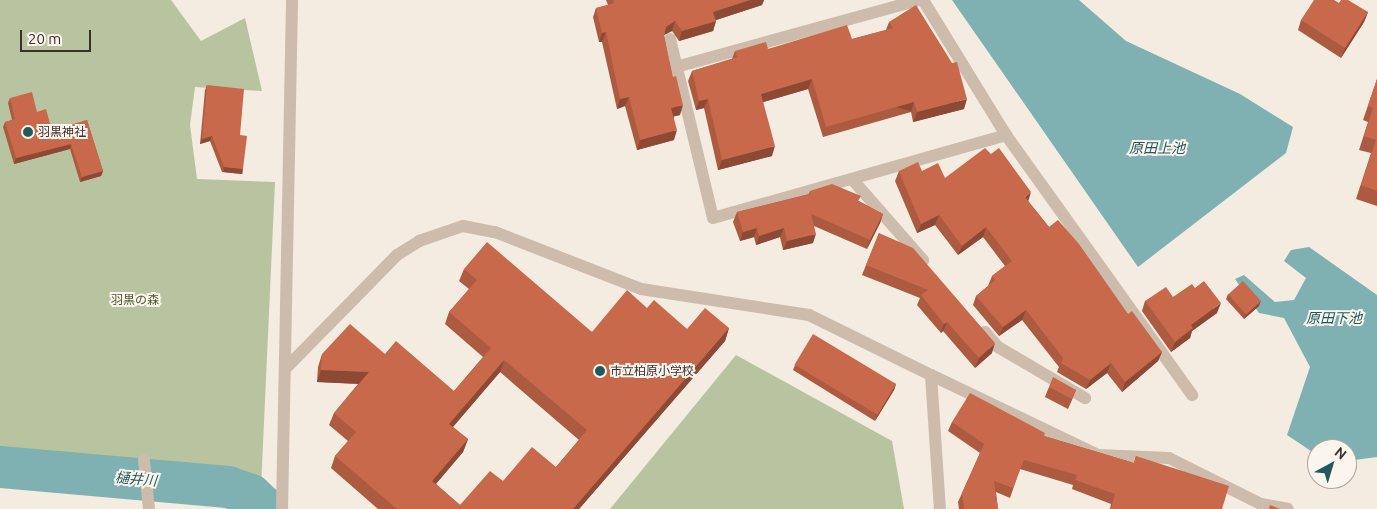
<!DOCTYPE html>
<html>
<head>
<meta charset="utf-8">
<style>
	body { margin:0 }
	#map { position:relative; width:1377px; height:509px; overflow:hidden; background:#f4ebe1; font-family:Ubuntu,"Noto Sans JP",sans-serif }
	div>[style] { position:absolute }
	.green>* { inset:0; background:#b8c4a0 }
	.water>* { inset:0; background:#7fb0b2 }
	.river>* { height:42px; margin:-21px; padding:0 21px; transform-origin:21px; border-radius:21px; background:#7fb0b2 }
	.minor>* { height:12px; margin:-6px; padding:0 6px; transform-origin:6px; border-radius:6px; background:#cdbbac }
	.wall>* { inset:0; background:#ac5a40 }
	.shaded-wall>* { inset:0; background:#8c4a34; transform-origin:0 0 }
	.building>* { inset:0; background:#c8694b; transform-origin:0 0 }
	.dots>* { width:14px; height:14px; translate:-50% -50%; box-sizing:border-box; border:2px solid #fbf5ee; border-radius:50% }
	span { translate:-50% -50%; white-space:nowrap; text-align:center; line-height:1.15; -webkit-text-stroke:4px #fbf5ee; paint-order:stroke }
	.poi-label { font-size:12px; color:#3b302b }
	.left { translate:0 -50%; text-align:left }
	.park-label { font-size:12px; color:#4a5a2e }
	.water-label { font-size:14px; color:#1f5a5e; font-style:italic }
	.north { position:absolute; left:1307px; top:439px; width:50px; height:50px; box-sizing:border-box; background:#fbf5ee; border:1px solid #aea6a0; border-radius:50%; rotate:39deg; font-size:14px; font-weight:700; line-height:20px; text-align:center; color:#3b302b }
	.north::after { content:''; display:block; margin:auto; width:18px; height:22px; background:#1f5a5e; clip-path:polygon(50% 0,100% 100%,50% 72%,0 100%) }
	.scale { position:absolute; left:20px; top:30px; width:71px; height:22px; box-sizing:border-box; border:2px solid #3b302b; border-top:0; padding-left:6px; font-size:15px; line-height:18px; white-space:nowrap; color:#3b302b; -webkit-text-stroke:4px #fbf5ee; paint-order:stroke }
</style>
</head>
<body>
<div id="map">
	<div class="green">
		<div style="clip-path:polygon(0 0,171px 0,201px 41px,245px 18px,262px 91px,195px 87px,190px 125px,197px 179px,275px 182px,261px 488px,229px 472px,70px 463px,0 453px)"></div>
		<div style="clip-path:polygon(736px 355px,892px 441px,904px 509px,610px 509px)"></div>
	</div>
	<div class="water">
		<div style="clip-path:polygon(952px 0,1079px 0,1126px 41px,1240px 94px,1293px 127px,1286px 153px,1138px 267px)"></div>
		<div style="clip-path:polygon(1309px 247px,1377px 295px,1377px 457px,1347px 461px,1347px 449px,1317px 449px,1317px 455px,1287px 435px,1310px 367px,1284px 318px,1259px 313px,1235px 279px,1244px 275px,1275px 302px,1294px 300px,1306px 278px,1284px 261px,1291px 250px)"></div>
	</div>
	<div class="river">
		<div style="left:0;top:467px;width:229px;rotate:5deg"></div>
		<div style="left:228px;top:487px;width:24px;rotate:19deg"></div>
		<div style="left:251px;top:495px;width:21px;rotate:43deg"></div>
	</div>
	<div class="minor">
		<div style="left:923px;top:0;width:158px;rotate:58.4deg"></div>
		<div style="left:1006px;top:135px;width:320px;rotate:54.4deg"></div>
		<div style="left:670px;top:39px;width:184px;rotate:76.5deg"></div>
		<div style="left:713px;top:218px;width:305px;rotate:-15.8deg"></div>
		<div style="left:676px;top:67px;width:252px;rotate:-15.4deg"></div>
		<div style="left:852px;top:179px;width:108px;rotate:48.8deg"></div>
		<div style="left:985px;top:332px;width:20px;rotate:49deg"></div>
		<div style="left:998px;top:347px;width:101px;rotate:30.4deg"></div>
		<div style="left:287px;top:367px;width:157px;rotate:-45.5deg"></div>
		<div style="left:397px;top:255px;width:26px;rotate:-32deg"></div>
		<div style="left:419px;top:241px;width:46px;rotate:-18.8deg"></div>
		<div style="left:463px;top:226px;width:33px;rotate:11deg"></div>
		<div style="left:495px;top:232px;width:157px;rotate:21.3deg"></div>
		<div style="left:641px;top:289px;width:170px;rotate:8.8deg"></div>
		<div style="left:809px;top:315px;width:136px;rotate:26.2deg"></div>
		<div style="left:931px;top:375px;width:134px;rotate:86.2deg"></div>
		<div style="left:931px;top:375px;width:185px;rotate:25.6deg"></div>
		<div style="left:1098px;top:455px;width:71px;rotate:2.4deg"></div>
		<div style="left:1169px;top:458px;width:103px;rotate:26.6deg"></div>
		<div style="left:1261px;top:504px;width:27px;rotate:10deg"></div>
		<div style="left:144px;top:460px;width:49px;rotate:84.2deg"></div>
		<div style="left:282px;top:509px;width:509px;rotate:-88.87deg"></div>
	</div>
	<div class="wall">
		<div style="clip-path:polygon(606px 0,765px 0,764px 0,762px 5px,716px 20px,716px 21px,713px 31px,679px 41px,672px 31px,664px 35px,680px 115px,674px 116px,674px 140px,637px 150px,625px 106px,617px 109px,602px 42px,599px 42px,593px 17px,596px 8px,608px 5px)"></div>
		<div style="clip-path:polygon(1339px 3px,1368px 12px,1364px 22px,1341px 58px,1298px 30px,1301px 20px)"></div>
		<div style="clip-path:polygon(889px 22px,964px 109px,913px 122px,911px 112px,823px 137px,808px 89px,763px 102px,772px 156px,718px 170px,704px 108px,696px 110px,688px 81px,692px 71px,732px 59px,735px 51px,768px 49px,852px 39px,886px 30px)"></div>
		<div style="clip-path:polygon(1377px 79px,1377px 206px,1356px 199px,1371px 153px,1359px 150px,1368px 122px,1363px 120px)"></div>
		<div style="clip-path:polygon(207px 85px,240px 135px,242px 174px,222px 172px,210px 141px,200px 144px,205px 90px)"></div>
		<div style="clip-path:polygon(10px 98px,37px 112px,52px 131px,87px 120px,103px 171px,101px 176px,80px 182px,70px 149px,14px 164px,3px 127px,5px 122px,12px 120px,8px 103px)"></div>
		<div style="clip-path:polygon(899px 171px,922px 171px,945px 178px,1028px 201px,1049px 227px,1128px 314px,1162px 352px,1158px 361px,1122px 392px,1107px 373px,1086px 389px,1057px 372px,1059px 367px,1022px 320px,999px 336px,973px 305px,976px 296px,988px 286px,992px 276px,1005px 266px,983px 237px,958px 255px,935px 225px,917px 233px,895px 181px)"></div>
		<div style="clip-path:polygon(810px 191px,859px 201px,883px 214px,880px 223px,867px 249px,814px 226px,813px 243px,783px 250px,780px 237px,756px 245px,754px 237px,740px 241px,733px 222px,737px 212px,809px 194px)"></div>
		<div style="clip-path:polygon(879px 233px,992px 353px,975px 368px,943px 331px,941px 333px,917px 305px,920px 298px,862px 275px)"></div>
		<div style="clip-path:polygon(evenodd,464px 269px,592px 332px,647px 308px,687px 329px,729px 328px,725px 341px,579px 509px,378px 509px,331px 468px,335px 456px,348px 441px,329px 425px,334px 413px,358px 384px,317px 382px,318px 367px,322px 354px,385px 354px,454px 391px,483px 357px,445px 324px,449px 312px,469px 289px,459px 281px,464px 269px,500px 372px,579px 440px,556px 467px,503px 481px,460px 505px,436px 484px,463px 452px,468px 439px,453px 427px,500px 372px)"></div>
		<div style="clip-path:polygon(1195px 288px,1217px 313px,1192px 331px,1190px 338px,1171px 352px,1142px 311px,1145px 301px,1173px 297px)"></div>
		<div style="clip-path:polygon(1228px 294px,1259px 306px,1244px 319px,1226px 299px)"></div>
		<div style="clip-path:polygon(795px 365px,896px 384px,894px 390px,875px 421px,793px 370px)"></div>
		<div style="clip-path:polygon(1049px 387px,1076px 390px,1072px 400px,1068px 409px,1045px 397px)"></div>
		<div style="clip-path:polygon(952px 422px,1044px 436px,1134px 463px,1136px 456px,1222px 509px,1110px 509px,1111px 504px,1072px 489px,1073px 485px,1020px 469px,1010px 498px,996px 492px,998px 509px,959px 509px,958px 502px,962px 493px,980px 453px,948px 431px)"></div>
	</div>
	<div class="shaded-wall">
		<div style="clip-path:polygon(750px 0,765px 0,764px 0,762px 5px,710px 22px,713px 12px)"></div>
		<div style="clip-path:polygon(1368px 12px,1364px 22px,1341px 58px,1345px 48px)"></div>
		<div style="clip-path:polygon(675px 21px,672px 31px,662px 36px,666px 27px)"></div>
		<div style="clip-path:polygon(716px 21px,713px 31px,679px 41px,682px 31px)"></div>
		<div style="clip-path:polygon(606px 32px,602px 42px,599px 42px,602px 33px)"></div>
		<div style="clip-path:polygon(812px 79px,808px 89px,757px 104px,761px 94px)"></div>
		<div style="clip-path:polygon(629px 97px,625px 106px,617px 109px,620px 99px)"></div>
		<div style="clip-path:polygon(708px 99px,704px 108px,696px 110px,699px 101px)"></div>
		<div style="clip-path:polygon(967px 99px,964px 109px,913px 122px,917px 112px)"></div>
		<div style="left:914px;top:102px;width:10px;height:91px;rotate:107deg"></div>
		<div style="clip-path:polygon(683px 105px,680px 115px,668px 118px,671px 108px)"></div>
		<div style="clip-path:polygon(677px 130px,674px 140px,637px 150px,640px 140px)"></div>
		<div style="clip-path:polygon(212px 136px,210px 141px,200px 144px,202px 139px)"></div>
		<div style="clip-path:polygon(71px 144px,70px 149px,14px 164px,16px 158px)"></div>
		<div style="clip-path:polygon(775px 146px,772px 156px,718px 170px,722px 160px)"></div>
		<div style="left:224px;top:167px;width:19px;height:5px;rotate:6deg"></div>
		<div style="clip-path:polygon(103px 171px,101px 176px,80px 182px,82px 177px)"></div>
		<div style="clip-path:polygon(1031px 192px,1028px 202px,1025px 197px)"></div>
		<div style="clip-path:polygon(883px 214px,880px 223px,867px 249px,870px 240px)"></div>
		<div style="clip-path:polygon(939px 215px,935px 225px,917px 233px,921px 224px)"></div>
		<div style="clip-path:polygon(986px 227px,983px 237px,958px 255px,962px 246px)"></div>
		<div style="clip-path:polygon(757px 228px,754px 237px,740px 241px,743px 232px)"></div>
		<div style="clip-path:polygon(784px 228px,780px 237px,756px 245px,759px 236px)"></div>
		<div style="clip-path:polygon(816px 234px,813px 243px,783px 250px,787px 241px)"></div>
		<div style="clip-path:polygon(1261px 301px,1259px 306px,1244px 319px,1246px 314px)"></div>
		<div style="clip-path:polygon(1221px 303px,1217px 313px,1192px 331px,1190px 338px,1171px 352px,1175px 342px,1191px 325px)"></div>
		<div style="clip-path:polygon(1026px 310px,1022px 320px,999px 336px,1003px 327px)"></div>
		<div style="clip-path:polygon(947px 322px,943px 331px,941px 333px,944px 324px)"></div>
		<div style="clip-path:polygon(729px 328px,725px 341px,579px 509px,573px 509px)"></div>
		<div style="clip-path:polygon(995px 343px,992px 353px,975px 368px,979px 358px)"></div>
		<div style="clip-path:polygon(1162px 352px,1158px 361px,1122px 392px,1125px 382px)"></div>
		<div style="clip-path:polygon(504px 360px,500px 372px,445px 436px,449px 424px)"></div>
		<div style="clip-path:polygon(1111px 363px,1107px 373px,1086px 389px,1090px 380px)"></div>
		<div style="clip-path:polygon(321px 370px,369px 372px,364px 384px,317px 382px)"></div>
		<div style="clip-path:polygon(896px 384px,894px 390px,875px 421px,877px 416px)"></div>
		<div style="clip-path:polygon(468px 439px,463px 452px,428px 493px,432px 481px)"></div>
	</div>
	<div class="building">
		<div style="clip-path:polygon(613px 0,750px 0,713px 12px,716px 21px,682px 31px,675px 21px,666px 27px,664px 37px,673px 77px,676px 76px,683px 105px,671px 108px,677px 130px,640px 140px,629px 97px,620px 99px,606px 32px,602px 33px,596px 8px,614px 3px)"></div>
		<div style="clip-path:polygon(1314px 0,1334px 0,1339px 3px,1341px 0,1348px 0,1368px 12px,1345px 48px,1301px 20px)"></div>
		<div style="clip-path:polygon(916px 5px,952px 63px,957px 62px,967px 99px,917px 112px,914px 102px,826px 127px,812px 79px,761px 94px,775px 146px,722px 160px,708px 99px,699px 101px,692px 71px,737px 57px,735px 51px,766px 42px,768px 49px,847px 25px,852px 39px,893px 28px,889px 22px)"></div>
		<div style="clip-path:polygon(1377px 79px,1377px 191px,1361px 185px,1376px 140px,1364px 136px,1373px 108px,1368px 106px)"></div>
		<div style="clip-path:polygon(207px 85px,244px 89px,240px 135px,247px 136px,243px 169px,224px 167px,212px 136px,202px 139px)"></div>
		<div style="clip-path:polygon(32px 92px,37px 112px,46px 109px,52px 131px,87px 120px,103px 171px,82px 177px,71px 144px,16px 158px,5px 122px,15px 119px,10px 98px)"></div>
		<div style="clip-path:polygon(985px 148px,991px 154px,999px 148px,1031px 192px,1025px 197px,1049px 227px,1058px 220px,1079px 244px,1128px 314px,1132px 311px,1162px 352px,1125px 382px,1111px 363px,1090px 380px,1061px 363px,1063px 358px,1026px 310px,1003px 327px,976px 296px,995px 280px,992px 276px,1012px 261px,986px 227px,962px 246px,939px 215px,921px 224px,899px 171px,918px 162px,922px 171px,938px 163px,945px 178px)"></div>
		<div style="clip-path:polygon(832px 184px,861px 196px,858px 201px,883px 214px,870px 240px,811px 214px,816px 234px,787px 241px,784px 228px,759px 236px,757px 228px,743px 232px,737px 212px,811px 194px,810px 191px)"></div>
		<div style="clip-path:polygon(879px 233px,913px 248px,995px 343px,979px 358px,947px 322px,944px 324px,921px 295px,928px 290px,866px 265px)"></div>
		<div style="clip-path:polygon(evenodd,487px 242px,592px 332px,627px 290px,647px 308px,654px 300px,687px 329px,705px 308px,729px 328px,573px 509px,397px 509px,335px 456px,356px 432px,334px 413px,369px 372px,321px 370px,322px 354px,350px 324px,385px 354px,396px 341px,454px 391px,491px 348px,449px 312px,477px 280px,464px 269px,487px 242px,504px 360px,587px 430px,556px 467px,532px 447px,503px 481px,490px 471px,460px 505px,432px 481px,468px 439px,449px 424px,504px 360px)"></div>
		<div style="clip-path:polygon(1204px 281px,1221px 303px,1191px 325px,1193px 328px,1175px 342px,1145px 301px,1166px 287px,1173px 297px,1192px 284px,1195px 288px)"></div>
		<div style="left:1243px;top:281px;width:27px;height:20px;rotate:48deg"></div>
		<div style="left:813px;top:334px;width:97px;height:36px;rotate:31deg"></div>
		<div style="clip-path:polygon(1053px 377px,1076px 390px,1072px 399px,1049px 387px)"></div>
		<div style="clip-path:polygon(970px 393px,1045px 433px,1044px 436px,1134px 463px,1136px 456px,1229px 486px,1222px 509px,1111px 509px,1115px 494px,1075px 480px,1077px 475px,1024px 460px,1013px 488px,994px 481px,998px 509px,964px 509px,962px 493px,984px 444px,952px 422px)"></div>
		<div style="clip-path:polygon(1270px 505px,1280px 509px,1269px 509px)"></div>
	</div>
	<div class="dots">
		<div style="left:28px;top:132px;background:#1f5a5e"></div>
		<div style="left:600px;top:371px;background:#1f5a5e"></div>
	</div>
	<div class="poi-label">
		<span class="left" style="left:38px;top:132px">羽黒神社</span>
		<span class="left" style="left:610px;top:371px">市立柏原小学校</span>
	</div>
	<div class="park-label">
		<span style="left:135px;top:300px">羽黒の森</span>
	</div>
	<div class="water-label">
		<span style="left:1157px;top:148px">原田上池</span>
		<span style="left:1334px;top:318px">原田下池</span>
		<span style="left:136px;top:479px;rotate:5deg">樋井川</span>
	</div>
	<div class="north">N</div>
	<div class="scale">20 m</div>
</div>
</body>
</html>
